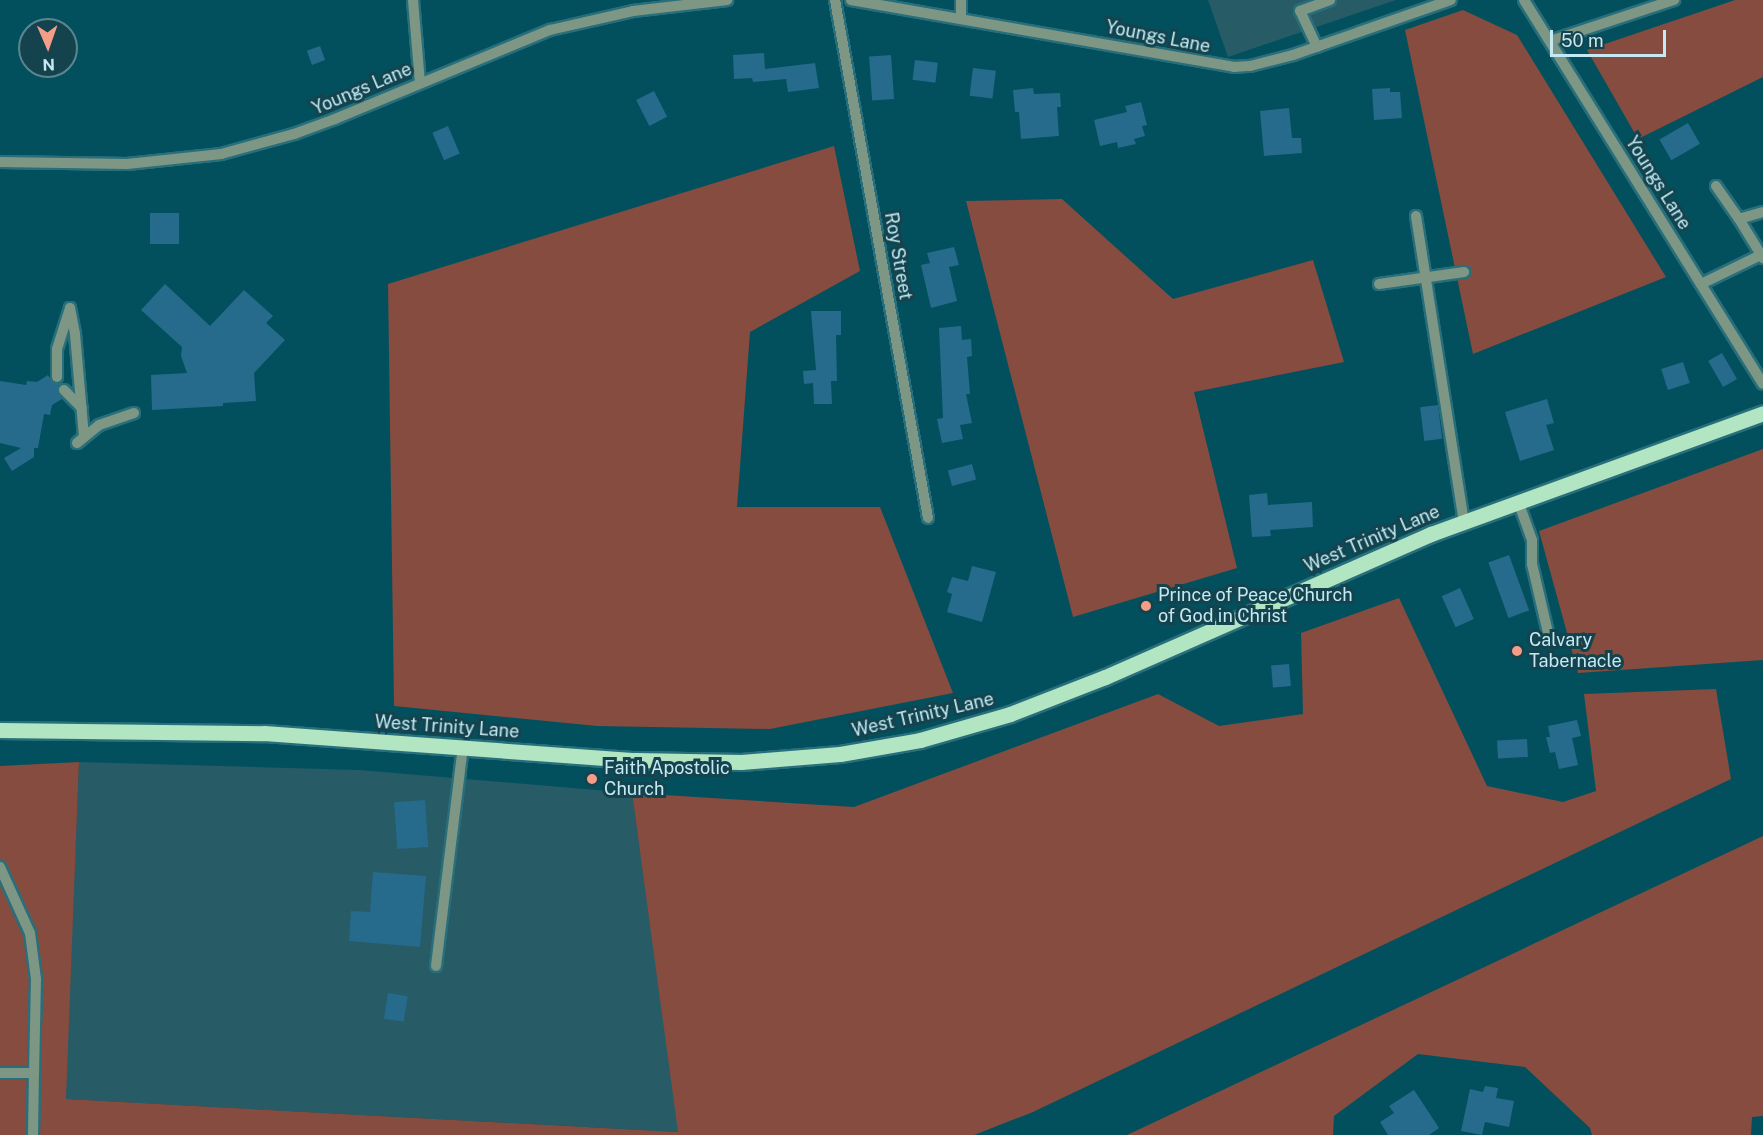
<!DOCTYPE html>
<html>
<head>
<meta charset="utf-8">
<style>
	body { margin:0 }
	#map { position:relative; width:1763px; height:1135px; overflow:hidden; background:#02505d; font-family:"Public Sans",sans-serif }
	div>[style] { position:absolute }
	.built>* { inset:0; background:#275b66 }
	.green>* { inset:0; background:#854c3f }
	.building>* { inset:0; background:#266a8c; transform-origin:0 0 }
	.roads { filter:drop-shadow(2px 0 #296f7b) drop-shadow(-2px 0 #296f7b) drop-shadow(0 2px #296f7b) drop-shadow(0 -2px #296f7b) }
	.minor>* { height:10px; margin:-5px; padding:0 5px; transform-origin:5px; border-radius:5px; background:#7e9785 }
	.major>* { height:15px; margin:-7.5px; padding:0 7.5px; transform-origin:7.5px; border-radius:7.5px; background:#b2e6c2 }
	.dots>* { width:16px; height:16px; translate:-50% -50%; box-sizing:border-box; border:3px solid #15434d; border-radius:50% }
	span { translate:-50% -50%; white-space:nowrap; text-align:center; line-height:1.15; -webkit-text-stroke:6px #15434d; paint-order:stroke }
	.street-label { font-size:18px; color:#c3eaf4 }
	.poi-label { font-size:18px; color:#c3eaf4 }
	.left { translate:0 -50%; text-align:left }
	.north { position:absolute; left:18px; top:18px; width:60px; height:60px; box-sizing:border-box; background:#15434d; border:2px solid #5b8690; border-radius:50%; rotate:178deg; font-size:16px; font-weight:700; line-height:24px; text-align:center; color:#c3eaf4 }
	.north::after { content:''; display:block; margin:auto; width:21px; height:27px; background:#f49e89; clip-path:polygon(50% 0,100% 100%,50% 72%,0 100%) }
	.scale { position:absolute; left:1550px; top:30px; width:116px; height:27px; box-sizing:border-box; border:3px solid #c3eaf4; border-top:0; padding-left:8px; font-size:18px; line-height:21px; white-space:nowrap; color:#c3eaf4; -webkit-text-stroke:4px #15434d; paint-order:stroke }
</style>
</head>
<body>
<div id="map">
	<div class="built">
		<div style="clip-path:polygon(1208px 0,1396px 0,1228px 57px)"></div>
		<div style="clip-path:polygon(79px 762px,359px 770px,632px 793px,679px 1132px,65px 1099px)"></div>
	</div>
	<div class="green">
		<div style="clip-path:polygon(1735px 0,1763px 0,1763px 77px,1638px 139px,1587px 50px)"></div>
		<div style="clip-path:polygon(1463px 10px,1517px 35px,1666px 277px,1473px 354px,1405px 30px)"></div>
		<div style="clip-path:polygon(834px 146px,860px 271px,750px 332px,737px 507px,880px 507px,953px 693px,770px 729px,597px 726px,394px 706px,388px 284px)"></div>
		<div style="clip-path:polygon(1062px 199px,1173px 299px,1313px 260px,1344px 362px,1194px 392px,1237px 568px,1073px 617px,966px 201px)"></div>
		<div style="clip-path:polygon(1763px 449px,1763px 660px,1578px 673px,1539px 531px)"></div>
		<div style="clip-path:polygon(1399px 598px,1487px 786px,1563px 802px,1596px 791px,1584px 694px,1716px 689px,1731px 779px,1033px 1112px,974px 1135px,0 1135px,0 766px,79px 762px,66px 1099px,678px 1132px,632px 793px,854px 807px,1158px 694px,1219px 726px,1303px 714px,1301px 633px)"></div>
		<div style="clip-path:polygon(1763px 836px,1763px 1116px,1752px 1117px,1751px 1135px,1592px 1135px,1590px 1128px,1525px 1067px,1418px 1054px,1334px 1116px,1333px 1135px,1127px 1135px)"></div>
	</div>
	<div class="building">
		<div style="left:320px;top:46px;width:15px;height:14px;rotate:70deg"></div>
		<div style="clip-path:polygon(764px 53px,765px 69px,815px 63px,819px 88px,788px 92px,786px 79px,753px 82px,752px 78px,734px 79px,733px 55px)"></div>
		<div style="left:891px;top:55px;width:44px;height:22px;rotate:86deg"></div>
		<div style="left:915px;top:60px;width:23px;height:20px;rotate:7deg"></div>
		<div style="left:973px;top:68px;width:23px;height:28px;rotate:7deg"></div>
		<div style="clip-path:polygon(1033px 88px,1034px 94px,1060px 93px,1061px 107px,1057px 107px,1059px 136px,1021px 139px,1019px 112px,1015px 112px,1013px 90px)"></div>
		<div style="clip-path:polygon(1390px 88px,1390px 92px,1400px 92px,1402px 118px,1374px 120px,1372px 89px)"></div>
		<div style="left:654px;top:91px;width:29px;height:20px;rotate:63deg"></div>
		<div style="clip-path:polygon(1141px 102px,1147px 125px,1142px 126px,1145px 136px,1134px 139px,1136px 144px,1118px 148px,1117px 142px,1100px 146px,1094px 120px,1127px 112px,1125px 106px)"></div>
		<div style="clip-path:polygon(1289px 108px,1292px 138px,1301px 138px,1302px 153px,1264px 156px,1260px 111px)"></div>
		<div style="left:1688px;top:123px;width:24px;height:33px;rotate:60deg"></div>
		<div style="left:448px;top:126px;width:30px;height:17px;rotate:67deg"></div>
		<div style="left:150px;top:213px;width:29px;height:31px"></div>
		<div style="clip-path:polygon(954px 247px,959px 265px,949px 267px,957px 301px,931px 308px,921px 265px,930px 263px,927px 253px)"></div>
		<div style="clip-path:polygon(165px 284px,210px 326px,244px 290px,273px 316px,266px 323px,285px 340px,254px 373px,256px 401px,223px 403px,223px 406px,152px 410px,151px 375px,187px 373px,181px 356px,182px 347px,141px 310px)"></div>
		<div style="clip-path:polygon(811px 311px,841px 311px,841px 335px,836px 335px,837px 381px,831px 381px,832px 404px,814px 404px,813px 383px,804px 384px,803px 371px,816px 370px)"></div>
		<div style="clip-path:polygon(961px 326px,962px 340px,971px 339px,972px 356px,967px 357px,970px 394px,966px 394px,972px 423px,960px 425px,963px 439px,942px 443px,937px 419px,943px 418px,939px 328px)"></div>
		<div style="left:1722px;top:353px;width:30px;height:16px;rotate:60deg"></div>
		<div style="left:1683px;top:362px;width:22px;height:23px;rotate:72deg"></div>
		<div style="clip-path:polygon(48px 375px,53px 383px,61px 383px,57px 391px,62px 399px,52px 405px,50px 415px,44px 414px,38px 448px,34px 448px,34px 457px,12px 471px,4px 458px,21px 448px,0 443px,0 381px,26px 385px,27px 381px,37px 382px)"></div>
		<div style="clip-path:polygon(1547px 399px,1554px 423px,1546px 425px,1554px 450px,1520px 461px,1505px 412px)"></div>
		<div style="left:1438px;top:405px;width:34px;height:18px;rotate:83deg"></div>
		<div style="left:972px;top:464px;width:16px;height:25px;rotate:75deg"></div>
		<div style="clip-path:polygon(1267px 493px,1268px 505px,1312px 502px,1313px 527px,1270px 530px,1271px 536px,1252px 537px,1249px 495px)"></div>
		<div style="left:1509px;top:555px;width:59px;height:22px;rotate:70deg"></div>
		<div style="clip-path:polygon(972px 566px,996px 572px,982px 622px,947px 612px,952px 594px,947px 592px,952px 577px,968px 581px)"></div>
		<div style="left:1460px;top:588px;width:34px;height:20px;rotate:66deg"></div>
		<div style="left:1289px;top:664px;width:22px;height:18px;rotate:85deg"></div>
		<div style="clip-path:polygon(1577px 720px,1581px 736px,1572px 738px,1578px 765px,1559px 769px,1555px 752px,1550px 753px,1546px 737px,1550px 737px,1548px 726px)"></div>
		<div style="left:1527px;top:739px;width:18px;height:30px;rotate:87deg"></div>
		<div style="left:425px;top:800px;width:47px;height:31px;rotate:86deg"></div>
		<div style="clip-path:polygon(373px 872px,426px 876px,420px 947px,349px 941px,351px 911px,370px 912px)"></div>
		<div style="left:388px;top:993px;width:20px;height:26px;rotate:9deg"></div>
		<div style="clip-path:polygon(1485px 1086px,1498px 1088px,1496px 1098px,1514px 1101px,1509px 1127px,1485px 1122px,1482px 1135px,1461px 1131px,1470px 1089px,1483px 1092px)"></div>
		<div style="clip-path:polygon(1414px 1090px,1439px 1128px,1429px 1135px,1388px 1135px,1380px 1122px,1394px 1113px,1389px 1106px)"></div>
	</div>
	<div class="roads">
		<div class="minor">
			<div style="left:413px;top:0;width:83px;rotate:85.2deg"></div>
			<div style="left:835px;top:0;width:526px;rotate:79.82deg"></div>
			<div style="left:851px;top:0;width:389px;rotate:9.9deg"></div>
			<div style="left:1234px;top:67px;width:16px;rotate:-4deg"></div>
			<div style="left:1250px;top:66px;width:44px;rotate:-14.3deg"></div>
			<div style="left:1293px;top:55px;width:167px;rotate:-19.2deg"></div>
			<div style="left:1524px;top:0;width:452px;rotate:58.1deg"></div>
			<div style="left:961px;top:18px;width:18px;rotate:-90deg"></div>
			<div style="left:1550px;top:41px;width:131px;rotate:-18.3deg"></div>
			<div style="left:1317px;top:47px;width:40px;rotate:-115deg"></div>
			<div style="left:1300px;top:11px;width:32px;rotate:-20deg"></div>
			<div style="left:0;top:162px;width:127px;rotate:0.9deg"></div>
			<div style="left:127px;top:164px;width:95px;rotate:-6.1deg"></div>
			<div style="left:221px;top:154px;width:76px;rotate:-15.3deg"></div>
			<div style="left:294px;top:134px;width:44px;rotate:-20.1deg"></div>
			<div style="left:335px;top:119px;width:233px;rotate:-22.5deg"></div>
			<div style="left:550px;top:30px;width:85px;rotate:-12.9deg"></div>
			<div style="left:633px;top:11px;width:95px;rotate:-6.7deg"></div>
			<div style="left:1716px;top:186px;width:40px;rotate:55.1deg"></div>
			<div style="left:1763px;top:212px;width:25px;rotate:164deg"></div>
			<div style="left:1739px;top:219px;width:46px;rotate:58.4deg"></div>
			<div style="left:1416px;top:216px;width:309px;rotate:81.1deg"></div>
			<div style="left:1379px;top:284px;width:86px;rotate:-8deg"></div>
			<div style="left:1701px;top:284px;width:67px;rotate:-25.8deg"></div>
			<div style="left:70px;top:308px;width:26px;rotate:79deg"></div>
			<div style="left:75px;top:334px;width:102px;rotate:85deg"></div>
			<div style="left:57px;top:377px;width:28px;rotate:-90deg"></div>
			<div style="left:57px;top:349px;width:43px;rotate:-72.4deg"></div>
			<div style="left:64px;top:390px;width:25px;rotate:45deg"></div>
			<div style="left:77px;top:443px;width:28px;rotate:-39deg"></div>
			<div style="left:99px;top:425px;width:37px;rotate:-19deg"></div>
			<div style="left:1518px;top:501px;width:41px;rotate:70.3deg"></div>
			<div style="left:1532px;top:540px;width:24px;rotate:90deg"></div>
			<div style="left:1532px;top:564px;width:71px;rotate:76.9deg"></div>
			<div style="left:0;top:867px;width:72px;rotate:65.6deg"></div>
			<div style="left:30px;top:933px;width:46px;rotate:82.6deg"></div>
			<div style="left:36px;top:979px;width:94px;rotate:91.2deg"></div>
			<div style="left:34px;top:1073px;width:34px;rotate:180deg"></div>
			<div style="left:436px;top:966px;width:221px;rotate:-83deg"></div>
			<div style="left:33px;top:1135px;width:62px;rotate:-89.1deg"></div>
		</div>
		<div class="major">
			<div style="left:0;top:730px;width:264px;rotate:0.7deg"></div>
			<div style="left:264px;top:733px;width:372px;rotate:4.2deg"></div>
			<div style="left:635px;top:760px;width:106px;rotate:1.1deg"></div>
			<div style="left:741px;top:762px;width:99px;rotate:-4.6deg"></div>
			<div style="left:840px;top:754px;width:81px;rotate:-9.9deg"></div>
			<div style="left:920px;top:740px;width:94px;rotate:-16.1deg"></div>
			<div style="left:1010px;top:714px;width:102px;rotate:-21.3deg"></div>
			<div style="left:1105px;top:677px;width:356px;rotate:-23.7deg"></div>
			<div style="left:1431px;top:534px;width:353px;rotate:-20deg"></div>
		</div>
	</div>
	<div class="dots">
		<div style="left:1146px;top:606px;background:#f49e89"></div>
		<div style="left:1517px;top:651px;background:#f49e89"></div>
		<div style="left:592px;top:779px;background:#f49e89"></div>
	</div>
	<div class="street-label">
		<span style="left:1158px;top:37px;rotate:11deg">Youngs Lane</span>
		<span style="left:362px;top:89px;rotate:-23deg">Youngs Lane</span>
		<span style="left:1658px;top:183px;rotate:58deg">Youngs Lane</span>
		<span style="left:898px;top:256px;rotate:80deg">Roy Street</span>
		<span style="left:1372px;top:539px;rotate:-23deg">West Trinity Lane</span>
		<span style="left:923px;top:715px;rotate:-13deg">West Trinity Lane</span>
		<span style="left:447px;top:727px;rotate:4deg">West Trinity Lane</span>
	</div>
	<div class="poi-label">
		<span class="left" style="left:1158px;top:606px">Prince of Peace Church<br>of God in Christ</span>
		<span class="left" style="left:1529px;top:651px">Calvary<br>Tabernacle</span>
		<span class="left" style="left:604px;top:779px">Faith Apostolic<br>Church</span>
	</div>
	<div class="north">N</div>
	<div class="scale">50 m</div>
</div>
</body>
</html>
